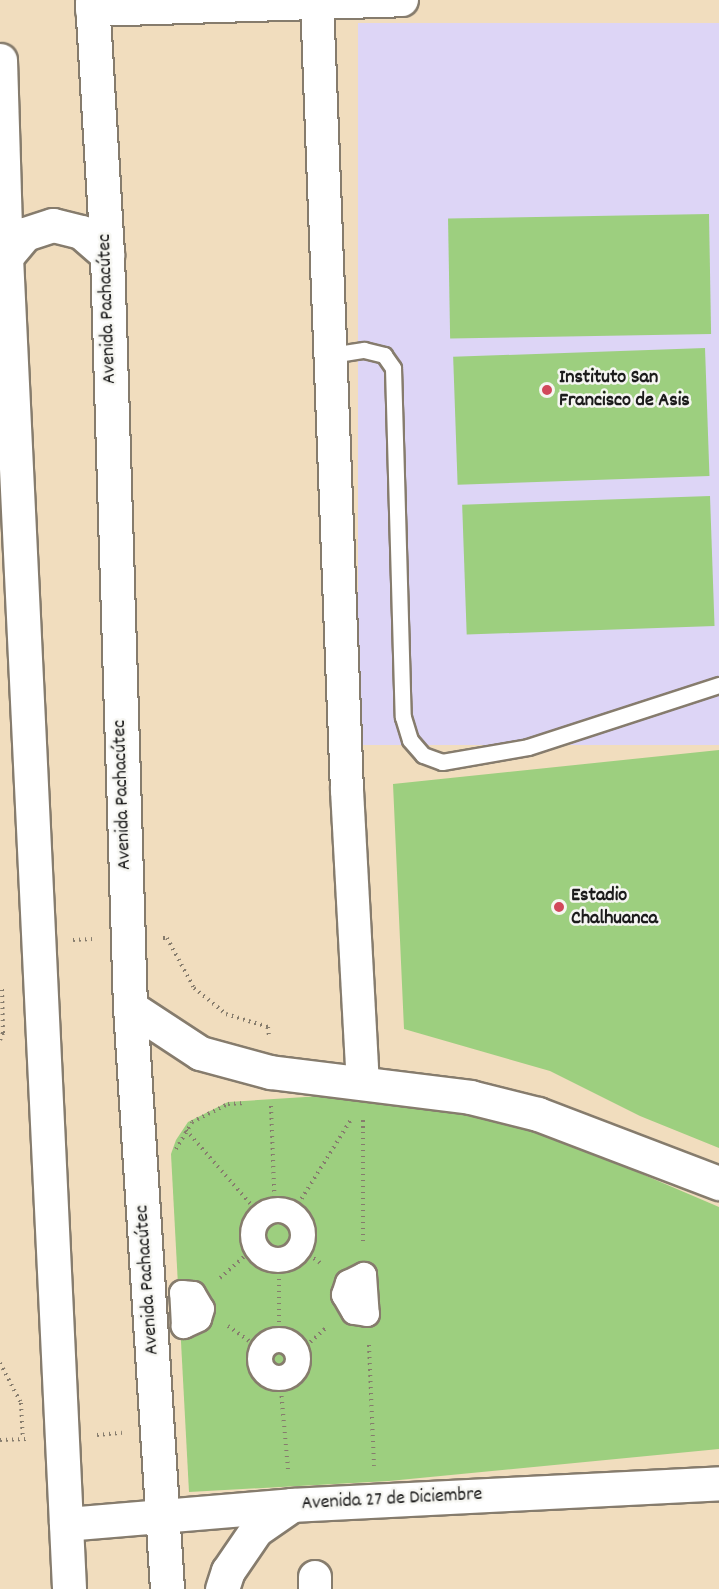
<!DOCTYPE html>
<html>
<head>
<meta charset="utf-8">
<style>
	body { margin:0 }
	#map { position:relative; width:719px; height:1589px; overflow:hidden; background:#f1ddbe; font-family:Dekko,sans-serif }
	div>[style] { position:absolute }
	.built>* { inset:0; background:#ddd5f6; transform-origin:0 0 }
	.green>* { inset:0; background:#9dcf7f; transform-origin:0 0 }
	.path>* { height:4px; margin-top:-2px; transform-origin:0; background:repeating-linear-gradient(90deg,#867c6d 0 1.5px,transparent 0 6px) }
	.roads { filter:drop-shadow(2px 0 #867c6d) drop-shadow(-2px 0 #867c6d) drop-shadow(0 2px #867c6d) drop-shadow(0 -2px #867c6d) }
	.service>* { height:15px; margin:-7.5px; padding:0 7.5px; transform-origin:7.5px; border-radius:7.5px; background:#fff }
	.pedestrian>* { height:24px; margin:-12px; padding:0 12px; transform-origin:12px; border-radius:12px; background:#fff }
	.pedestrian>.ring { margin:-12px; padding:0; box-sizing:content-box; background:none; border:24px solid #fff; border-radius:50% }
	.minor>* { height:32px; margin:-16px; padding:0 16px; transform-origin:16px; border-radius:16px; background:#fff }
	.tertiary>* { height:33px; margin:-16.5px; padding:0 16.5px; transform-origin:16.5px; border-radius:16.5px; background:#fff }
	.primary>* { height:33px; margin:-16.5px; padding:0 16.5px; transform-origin:16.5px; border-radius:16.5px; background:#fff }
	.dots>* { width:16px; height:16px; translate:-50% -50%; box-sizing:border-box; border:3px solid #f6f6f2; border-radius:50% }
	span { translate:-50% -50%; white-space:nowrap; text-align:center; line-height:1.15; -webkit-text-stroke:5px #f6f6f2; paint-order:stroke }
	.street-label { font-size:20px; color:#1c1c1c }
	.poi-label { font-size:20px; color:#1c1c1c; font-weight:700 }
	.left { translate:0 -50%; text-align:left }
</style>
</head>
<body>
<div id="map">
	<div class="built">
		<div style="left:719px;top:23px;width:722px;height:361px;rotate:90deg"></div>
	</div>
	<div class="green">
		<div style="left:709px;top:214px;width:120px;height:261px;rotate:89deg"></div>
		<div style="left:705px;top:348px;width:128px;height:252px;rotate:88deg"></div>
		<div style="left:710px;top:496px;width:130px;height:248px;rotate:88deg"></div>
		<div style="clip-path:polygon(719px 750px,719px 1148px,640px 1116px,550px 1071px,404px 1029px,393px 784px)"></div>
		<div style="clip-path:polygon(369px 1093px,458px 1108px,560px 1139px,719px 1207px,719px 1449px,389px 1481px,189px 1492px,171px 1154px,176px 1140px,188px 1122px,228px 1102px)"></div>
	</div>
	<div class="path">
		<div style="left:163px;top:938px;width:4px"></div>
		<div style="left:167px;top:938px;width:57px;rotate:61.6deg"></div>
		<div style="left:194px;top:988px;width:41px;rotate:39.1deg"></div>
		<div style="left:226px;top:1014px;width:44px;rotate:17.2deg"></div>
		<div style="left:268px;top:1027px;width:9px;rotate:84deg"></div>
		<div style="left:73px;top:940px;width:19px;rotate:-3deg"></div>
		<div style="left:0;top:1040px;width:8px;rotate:-67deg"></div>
		<div style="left:3px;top:1033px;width:44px;rotate:-91.3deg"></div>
		<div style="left:271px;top:1106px;width:104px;rotate:87.8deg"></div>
		<div style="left:363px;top:1120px;width:124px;rotate:90deg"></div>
		<div style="left:186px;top:1130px;width:114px;rotate:48.9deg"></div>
		<div style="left:176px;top:1149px;width:31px;rotate:-59deg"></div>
		<div style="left:192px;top:1122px;width:40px;rotate:-26.6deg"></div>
		<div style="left:228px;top:1104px;width:17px;rotate:-3deg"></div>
		<div style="left:292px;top:1214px;width:113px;rotate:-58deg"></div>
		<div style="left:299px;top:1248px;width:29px;rotate:35deg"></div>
		<div style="left:220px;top:1278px;width:47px;rotate:-41.5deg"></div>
		<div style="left:228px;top:1326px;width:42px;rotate:35.2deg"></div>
		<div style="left:279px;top:1340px;width:80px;rotate:-90deg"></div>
		<div style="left:369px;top:1345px;width:121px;rotate:87.6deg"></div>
		<div style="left:297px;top:1354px;width:40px;rotate:-42deg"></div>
		<div style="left:0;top:1363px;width:45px;rotate:62.3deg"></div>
		<div style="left:21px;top:1403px;width:36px;rotate:87deg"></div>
		<div style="left:280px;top:1378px;width:92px;rotate:85deg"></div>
		<div style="left:97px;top:1435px;width:25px;rotate:-5deg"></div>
		<div style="left:0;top:1440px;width:26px;rotate:-2deg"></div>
	</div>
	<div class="roads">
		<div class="service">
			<div style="left:331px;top:355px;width:33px;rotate:-9deg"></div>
			<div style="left:364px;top:350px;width:21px;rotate:14deg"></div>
			<div style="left:384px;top:355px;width:16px;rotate:55deg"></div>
			<div style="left:393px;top:368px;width:349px;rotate:88.4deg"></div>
			<div style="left:403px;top:717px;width:24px;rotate:73deg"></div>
			<div style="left:410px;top:740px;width:20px;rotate:49deg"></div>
			<div style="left:423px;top:755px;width:20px;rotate:20deg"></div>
			<div style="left:442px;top:762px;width:87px;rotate:-9.9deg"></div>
			<div style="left:528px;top:747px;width:201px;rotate:-18deg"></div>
		</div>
		<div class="pedestrian">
			<div class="ring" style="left:253px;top:1210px;width:26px;height:26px"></div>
			<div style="left:364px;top:1275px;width:39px;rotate:86deg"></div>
			<div style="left:367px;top:1314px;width:13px;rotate:-171deg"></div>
			<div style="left:354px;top:1312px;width:20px;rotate:-120deg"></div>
			<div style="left:344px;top:1295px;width:13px;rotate:-72deg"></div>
			<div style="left:348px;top:1283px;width:18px;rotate:-27deg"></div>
			<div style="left:182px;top:1293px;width:11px;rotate:5deg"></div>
			<div style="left:193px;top:1294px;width:17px;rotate:59deg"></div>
			<div style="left:202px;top:1309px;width:10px;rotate:107deg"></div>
			<div style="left:199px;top:1319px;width:17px;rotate:155deg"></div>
			<div style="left:184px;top:1326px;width:33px;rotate:-93deg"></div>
			<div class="ring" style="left:260px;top:1340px;width:14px;height:14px"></div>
		</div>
		<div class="minor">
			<div style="left:317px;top:0;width:791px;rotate:87.83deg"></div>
			<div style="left:347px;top:790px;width:292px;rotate:86.9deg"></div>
			<div style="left:92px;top:10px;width:310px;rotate:-1.8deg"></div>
			<div style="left:315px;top:1577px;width:12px;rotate:90deg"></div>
		</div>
		<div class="tertiary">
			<div style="left:130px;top:1007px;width:84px;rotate:33.3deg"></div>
			<div style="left:200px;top:1053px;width:73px;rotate:15.2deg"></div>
			<div style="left:270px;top:1072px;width:202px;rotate:7.1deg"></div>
			<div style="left:470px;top:1097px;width:70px;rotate:14deg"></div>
			<div style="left:538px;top:1114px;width:194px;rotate:20.9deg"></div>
			<div style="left:66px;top:1524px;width:227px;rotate:-4.8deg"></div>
			<div style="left:292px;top:1505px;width:428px;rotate:-2.9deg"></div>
		</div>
		<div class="primary">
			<div style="left:92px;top:0;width:255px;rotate:86.6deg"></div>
			<div style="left:107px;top:255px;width:752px;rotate:88.25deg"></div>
			<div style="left:130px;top:1007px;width:583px;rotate:86.36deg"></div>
			<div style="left:0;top:60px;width:197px;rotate:88.3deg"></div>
			<div style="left:6px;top:257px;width:1333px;rotate:87.29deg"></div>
			<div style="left:6px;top:257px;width:30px;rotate:-50deg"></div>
			<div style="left:25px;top:234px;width:29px;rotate:-18deg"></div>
			<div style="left:53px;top:225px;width:29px;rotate:14deg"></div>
			<div style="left:81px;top:232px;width:35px;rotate:41deg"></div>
			<div style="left:222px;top:1589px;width:19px;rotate:-72deg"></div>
			<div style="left:228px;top:1571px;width:50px;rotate:-55.7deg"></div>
			<div style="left:256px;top:1530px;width:44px;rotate:-34.8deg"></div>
		</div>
	</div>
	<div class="dots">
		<div style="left:547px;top:390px;background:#d1495b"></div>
		<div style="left:559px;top:907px;background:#d1495b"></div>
	</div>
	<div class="street-label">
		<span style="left:108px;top:309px;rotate:-92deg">Avenida Pachacútec</span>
		<span style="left:123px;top:795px;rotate:-92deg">Avenida Pachacútec</span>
		<span style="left:148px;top:1280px;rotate:-94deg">Avenida Pachacútec</span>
		<span style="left:392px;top:1500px;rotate:-3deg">Avenida 27 de Diciembre</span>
	</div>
	<div class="poi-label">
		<span class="left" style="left:559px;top:390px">Instituto San<br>Francisco de Asis</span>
		<span class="left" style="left:571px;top:908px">Estadio<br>Chalhuanca</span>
	</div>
</div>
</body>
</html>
